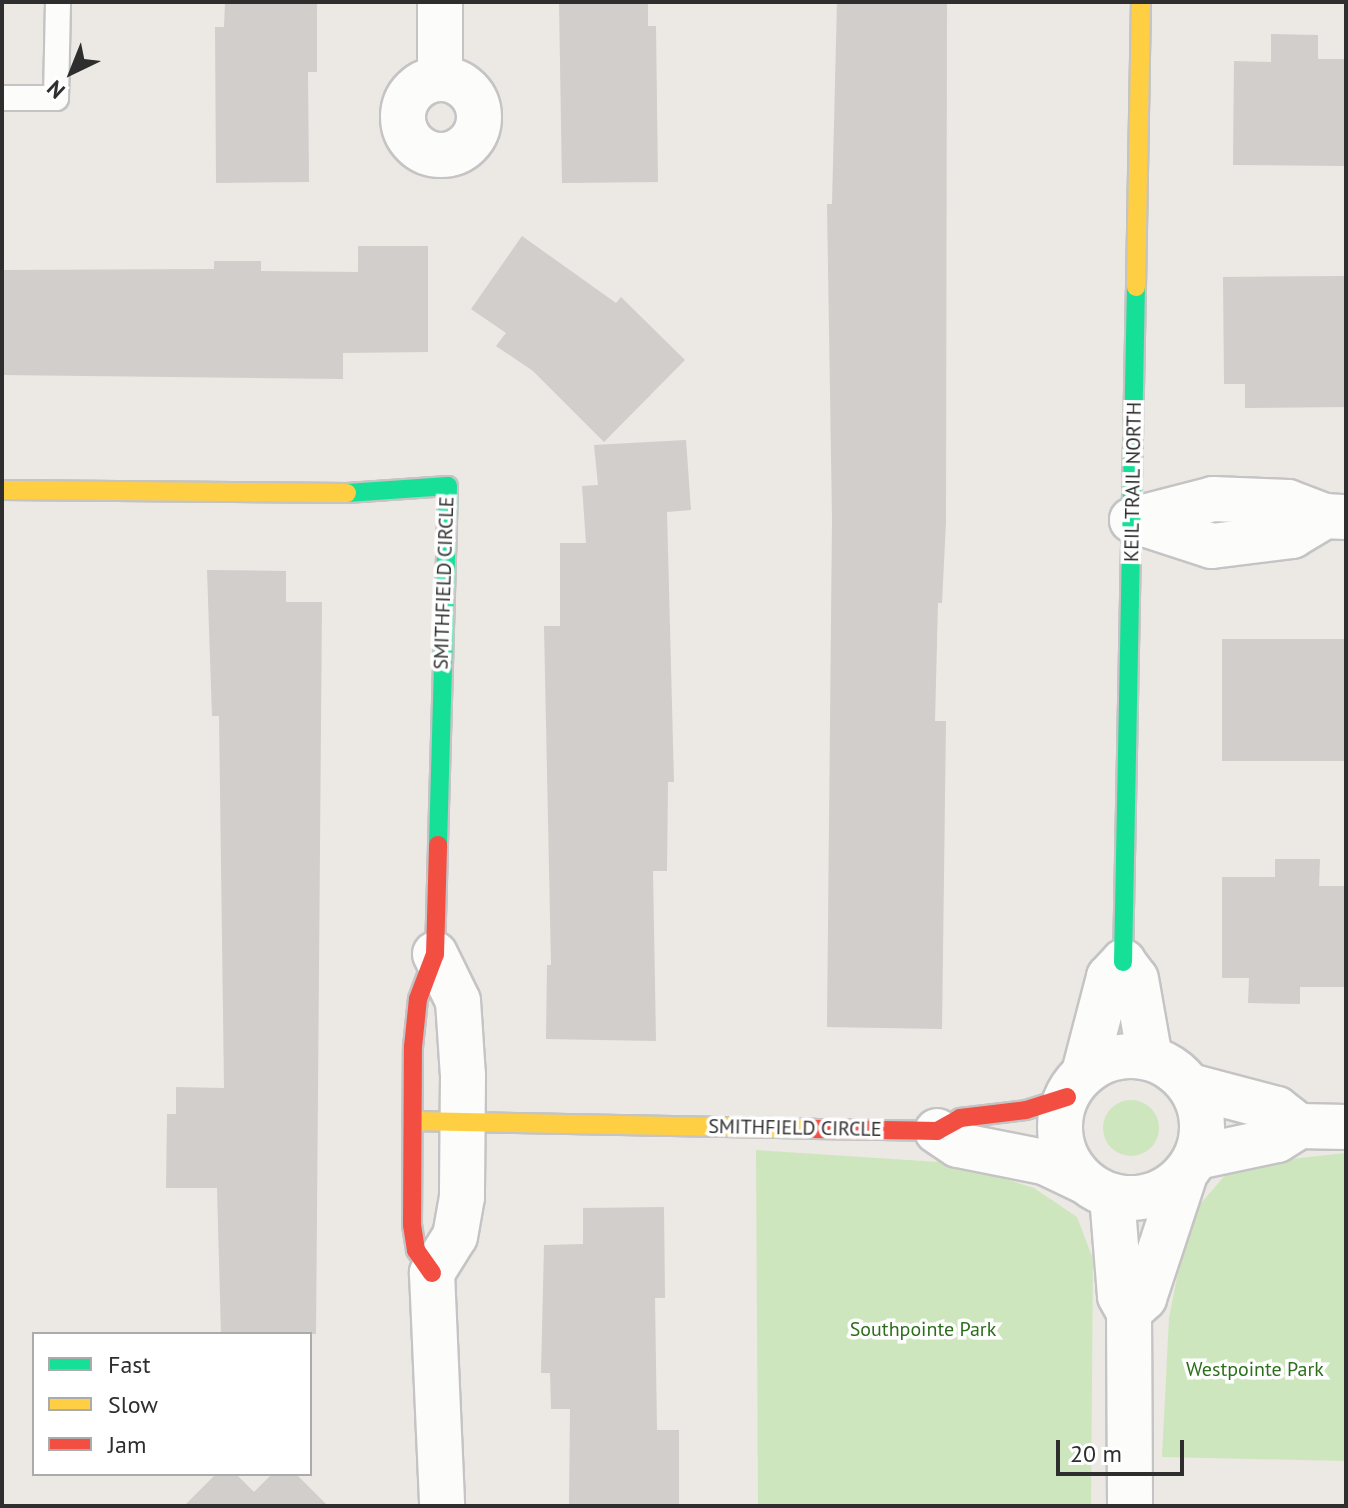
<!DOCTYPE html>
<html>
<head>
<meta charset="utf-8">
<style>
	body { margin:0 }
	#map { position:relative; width:1348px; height:1508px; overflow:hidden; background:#ece8e4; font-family:"PT Sans",sans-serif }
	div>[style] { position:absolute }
	.green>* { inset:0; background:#cee6be }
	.round { border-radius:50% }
	.building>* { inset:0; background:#d1cecb; transform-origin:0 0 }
	.roads { filter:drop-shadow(2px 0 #c5c4c5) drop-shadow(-2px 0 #c5c4c5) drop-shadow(0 2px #c5c4c5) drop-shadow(0 -2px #c5c4c5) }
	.lane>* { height:24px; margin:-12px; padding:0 12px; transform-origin:12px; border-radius:12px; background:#fcfcfb }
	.street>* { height:44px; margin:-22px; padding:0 22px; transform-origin:22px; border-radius:22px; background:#fcfcfb }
	.street>.ring { margin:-22px; padding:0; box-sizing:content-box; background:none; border:44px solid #fcfcfb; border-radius:50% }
	.fast>* { height:18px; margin:-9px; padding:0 9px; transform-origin:9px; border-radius:9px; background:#16e098 }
	.slow>* { height:18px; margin:-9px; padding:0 9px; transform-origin:9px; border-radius:9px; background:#ffcf43 }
	.jam>* { height:18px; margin:-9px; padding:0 9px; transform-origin:9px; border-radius:9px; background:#f24e42 }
	span { translate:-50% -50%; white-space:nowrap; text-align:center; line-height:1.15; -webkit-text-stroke:7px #fff; paint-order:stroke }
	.street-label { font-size:20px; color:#2e2e2e }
	.park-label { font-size:20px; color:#2c6e1b }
	.frame { position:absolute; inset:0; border:4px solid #2e2e2e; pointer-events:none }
	.legend { position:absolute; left:32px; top:1332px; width:280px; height:144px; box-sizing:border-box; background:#fff; border:2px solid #ababab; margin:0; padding:10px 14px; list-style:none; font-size:24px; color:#2e2e2e }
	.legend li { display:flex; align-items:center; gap:16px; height:40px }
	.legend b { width:40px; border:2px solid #ababab }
	.north { position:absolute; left:32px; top:32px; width:80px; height:80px; -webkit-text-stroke:6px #fff; paint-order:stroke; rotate:223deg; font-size:22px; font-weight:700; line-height:32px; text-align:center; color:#2e2e2e }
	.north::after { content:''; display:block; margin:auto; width:28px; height:36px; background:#2e2e2e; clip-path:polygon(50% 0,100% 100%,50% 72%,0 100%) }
	.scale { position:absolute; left:1056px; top:1440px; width:128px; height:36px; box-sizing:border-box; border:4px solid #2e2e2e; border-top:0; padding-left:10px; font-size:24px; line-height:28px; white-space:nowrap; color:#2e2e2e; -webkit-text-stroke:6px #fff; paint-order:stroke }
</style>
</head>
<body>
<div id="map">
	<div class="green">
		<div class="round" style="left:1103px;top:1100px;width:56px;height:56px"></div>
		<div style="clip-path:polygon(756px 1150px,954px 1163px,1034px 1188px,1077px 1217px,1093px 1259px,1091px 1506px,758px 1506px)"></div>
		<div style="clip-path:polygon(1346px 1153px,1346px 1461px,1162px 1457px,1169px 1318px,1186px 1232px,1196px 1209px,1227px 1173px,1264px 1162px)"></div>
	</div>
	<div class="building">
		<div style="clip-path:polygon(225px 2px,317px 2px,317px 72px,308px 72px,309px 182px,216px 183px,215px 27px,224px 27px)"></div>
		<div style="clip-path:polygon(559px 2px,648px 2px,648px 26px,656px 26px,658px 182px,562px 183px)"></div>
		<div style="clip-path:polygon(837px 2px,947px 2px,946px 522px,942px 603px,938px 603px,935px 721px,946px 721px,942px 1029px,827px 1027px,832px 519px,827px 204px,832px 204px)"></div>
		<div style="clip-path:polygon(1271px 34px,1318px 35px,1318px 59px,1346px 59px,1346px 166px,1233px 165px,1234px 61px,1271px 62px)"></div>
		<div style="clip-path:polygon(522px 236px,616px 303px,621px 297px,685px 360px,604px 442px,533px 371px,496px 346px,506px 333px,471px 309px)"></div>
		<div style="clip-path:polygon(358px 246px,428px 246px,428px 352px,343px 353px,343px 379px,2px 375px,2px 270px,214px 269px,214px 261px,261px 261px,261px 271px,358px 272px)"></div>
		<div style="clip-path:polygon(1346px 276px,1346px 407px,1245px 408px,1245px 384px,1224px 384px,1223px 277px)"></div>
		<div style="clip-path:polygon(686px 440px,691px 510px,667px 512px,674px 782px,668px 782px,667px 871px,653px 871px,656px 1041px,546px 1039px,547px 965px,551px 965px,544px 626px,560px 626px,560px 543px,586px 543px,582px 486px,598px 485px,594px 445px)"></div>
		<div style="clip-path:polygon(207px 570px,286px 571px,286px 602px,322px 602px,316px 1334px,221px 1334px,217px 1188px,166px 1188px,167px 1114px,176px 1114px,176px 1087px,224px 1088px,219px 716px,212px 716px)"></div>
		<div style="left:1222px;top:639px;width:124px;height:122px"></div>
		<div style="clip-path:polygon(1275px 859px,1320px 859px,1319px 886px,1346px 886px,1346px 987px,1300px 987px,1300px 1004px,1248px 1003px,1249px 978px,1222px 978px,1222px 877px,1275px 877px)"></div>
		<div style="clip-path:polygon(664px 1207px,665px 1298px,655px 1298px,657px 1430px,679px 1430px,679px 1506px,569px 1506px,570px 1409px,551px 1409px,550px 1373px,541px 1373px,544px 1245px,583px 1244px,583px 1208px)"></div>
		<div style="clip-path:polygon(216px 1474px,236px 1474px,254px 1492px,272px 1474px,296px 1474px,328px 1506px,184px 1506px)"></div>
	</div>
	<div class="roads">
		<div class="lane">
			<div style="left:2px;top:98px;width:54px"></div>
			<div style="left:56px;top:98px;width:96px;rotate:-88.8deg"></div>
		</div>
		<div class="street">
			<div class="ring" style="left:403px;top:79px;width:32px;height:32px"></div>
			<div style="left:440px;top:79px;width:77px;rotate:-90deg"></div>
			<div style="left:1132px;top:520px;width:84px;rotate:-14.5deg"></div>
			<div style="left:1213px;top:499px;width:75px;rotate:2.3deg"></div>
			<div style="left:1288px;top:502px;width:40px;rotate:21deg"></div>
			<div style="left:1325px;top:516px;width:21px;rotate:3deg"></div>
			<div style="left:1132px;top:520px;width:84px;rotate:18deg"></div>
			<div style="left:1212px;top:546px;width:81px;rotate:-7.1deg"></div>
			<div style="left:1292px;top:536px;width:39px;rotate:-31deg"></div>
			<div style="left:435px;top:954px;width:52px;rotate:63.9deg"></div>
			<div style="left:458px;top:1001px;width:75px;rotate:86.2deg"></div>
			<div style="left:463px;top:1076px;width:121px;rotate:90.5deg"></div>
			<div style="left:462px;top:1197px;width:40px;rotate:100deg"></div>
			<div style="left:455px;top:1236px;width:44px;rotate:121.9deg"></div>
			<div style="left:432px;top:1273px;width:233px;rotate:87.5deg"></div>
			<div class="ring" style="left:1060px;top:1056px;width:98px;height:98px"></div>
			<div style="left:1084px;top:1073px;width:99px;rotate:-75.4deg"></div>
			<div style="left:1109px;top:977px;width:21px;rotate:-47deg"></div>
			<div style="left:1123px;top:962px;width:21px;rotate:53deg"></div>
			<div style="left:1136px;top:979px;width:80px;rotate:80deg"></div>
			<div style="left:1190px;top:1086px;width:90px;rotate:14.8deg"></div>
			<div style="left:1277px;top:1109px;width:28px;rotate:38deg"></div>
			<div style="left:937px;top:1131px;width:25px;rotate:34deg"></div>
			<div style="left:958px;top:1145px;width:88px;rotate:11.2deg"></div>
			<div style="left:1044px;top:1162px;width:44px;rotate:25.4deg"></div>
			<div style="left:1197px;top:1157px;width:82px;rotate:-12deg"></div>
			<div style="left:1277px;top:1140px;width:26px;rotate:-32deg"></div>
			<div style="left:1299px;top:1126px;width:47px;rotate:1.2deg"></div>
			<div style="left:1112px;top:1196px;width:100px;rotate:85.4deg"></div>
			<div style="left:1120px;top:1296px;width:18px;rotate:61deg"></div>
			<div style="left:1129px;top:1312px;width:194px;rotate:89.7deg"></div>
			<div style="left:1129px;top:1312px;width:21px;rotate:-43deg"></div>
			<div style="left:1144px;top:1298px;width:127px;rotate:-71.7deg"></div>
		</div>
		<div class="fast">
			<div style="left:347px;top:493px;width:101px;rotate:-4deg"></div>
			<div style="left:448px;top:486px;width:359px;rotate:91.6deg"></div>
			<div style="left:1123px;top:962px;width:675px;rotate:-88.9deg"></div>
		</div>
		<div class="slow">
			<div style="left:1136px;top:287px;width:285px;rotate:-89deg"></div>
			<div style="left:2px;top:490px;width:345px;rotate:0.5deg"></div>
			<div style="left:412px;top:1121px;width:403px;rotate:1.1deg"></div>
		</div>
		<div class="jam">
			<div style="left:815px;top:1129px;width:122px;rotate:0.9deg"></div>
			<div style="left:937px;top:1131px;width:26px;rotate:-29deg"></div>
			<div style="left:960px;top:1118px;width:66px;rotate:-6.9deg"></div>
			<div style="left:1026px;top:1110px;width:43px;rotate:-17.6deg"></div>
			<div style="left:432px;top:1273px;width:28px;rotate:-125deg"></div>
			<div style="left:416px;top:1250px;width:25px;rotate:-99deg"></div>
			<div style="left:412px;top:1225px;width:178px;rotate:-89.7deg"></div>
			<div style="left:413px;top:1047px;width:48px;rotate:-84.1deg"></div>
			<div style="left:418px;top:999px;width:48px;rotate:-69.3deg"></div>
			<div style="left:435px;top:954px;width:109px;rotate:-88.4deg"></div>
		</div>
	</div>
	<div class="street-label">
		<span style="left:1133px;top:482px;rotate:-89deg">KEIL TRAIL NORTH</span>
		<span style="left:444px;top:583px;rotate:-88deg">SMITHFIELD CIRCLE</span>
		<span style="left:795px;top:1128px;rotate:1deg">SMITHFIELD CIRCLE</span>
	</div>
	<div class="park-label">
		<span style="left:923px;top:1329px">Southpointe Park</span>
		<span style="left:1255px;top:1369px">Westpointe Park</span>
	</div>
	<div class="frame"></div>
	<ul class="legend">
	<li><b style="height:10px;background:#16e098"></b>Fast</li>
	<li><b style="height:10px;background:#ffcf43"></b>Slow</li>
	<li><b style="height:10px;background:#f24e42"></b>Jam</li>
	</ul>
	<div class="north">N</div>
	<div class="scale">20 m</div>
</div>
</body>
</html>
